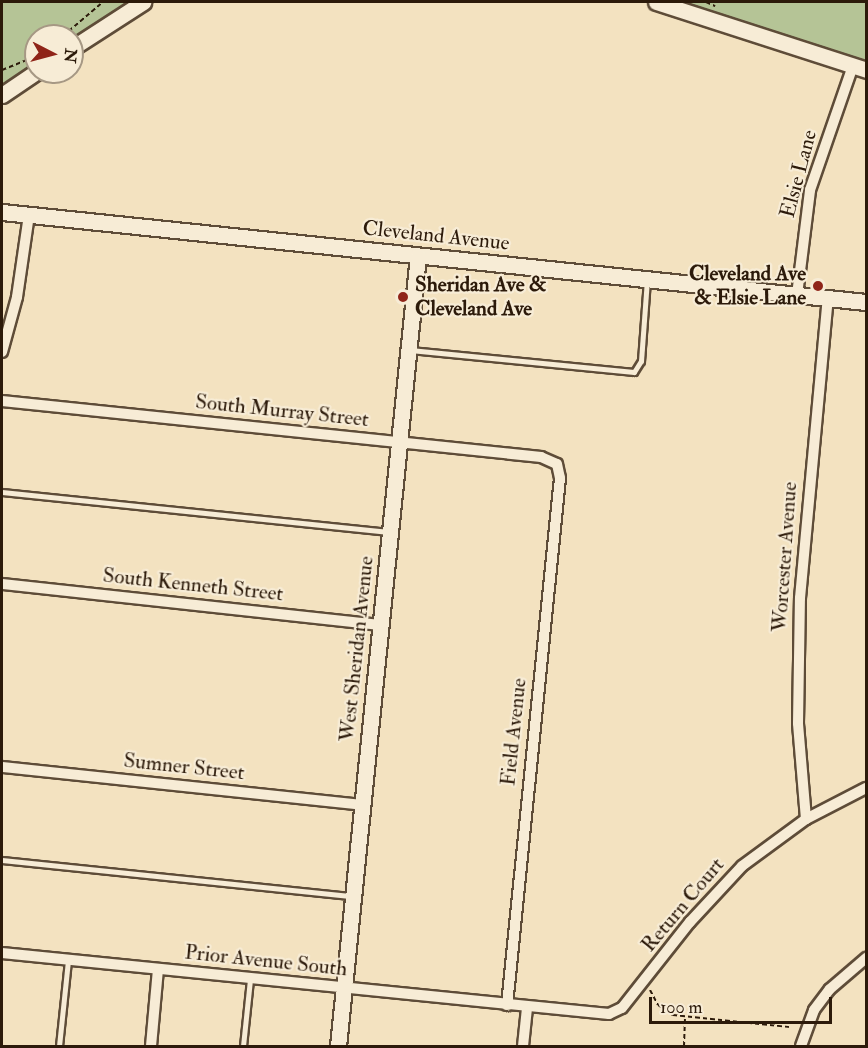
<!DOCTYPE html>
<html>
<head>
<meta charset="utf-8">
<style>
	body { margin:0 }
	#map { position:relative; width:868px; height:1048px; overflow:hidden; background:#f3e2c0; font-family:"IM FELL Double Pica",serif }
	div>[style] { position:absolute }
	.green>* { inset:0; background:#b5c496 }
	.path>* { height:2px; margin-top:-1px; transform-origin:0; background:repeating-linear-gradient(90deg,#2c1a0a 0 4.5px,transparent 0 7.5px) }
	.roads { filter:drop-shadow(2px 0 #5e4c38) drop-shadow(-2px 0 #5e4c38) drop-shadow(0 2px #5e4c38) drop-shadow(0 -2px #5e4c38) }
	.lane>* { height:5px; margin:-2.5px; padding:0 2.5px; transform-origin:2.5px; border-radius:2.5px; background:#f7ecd6 }
	.street>* { height:10px; margin:-5px; padding:0 5px; transform-origin:5px; border-radius:5px; background:#f7ecd6 }
	.secondary>* { height:15px; margin:-7.5px; padding:0 7.5px; transform-origin:7.5px; border-radius:7.5px; background:#f7ecd6 }
	.dots>* { width:16px; height:16px; translate:-50% -50%; box-sizing:border-box; border:3px solid #f7ecd6; border-radius:50% }
	span { translate:-50% -50%; white-space:nowrap; text-align:center; line-height:1.15; -webkit-text-stroke:4.5px #f7ecd6; paint-order:stroke }
	.street-label { font-size:21px; color:#2c1a0a }
	.poi-label { font-size:21px; color:#2c1a0a; font-weight:700 }
	.right { translate:-100% -50%; text-align:right }
	.left { translate:0 -50%; text-align:left }
	.frame { position:absolute; inset:0; border:3px solid #2c1a0a; pointer-events:none }
	.north { position:absolute; left:24px; top:24px; width:60px; height:60px; box-sizing:border-box; background:#f7ecd6; border:2px solid #a69884; border-radius:50%; rotate:96deg; font-size:16px; font-weight:700; line-height:24px; text-align:center; color:#2c1a0a }
	.north::after { content:''; display:block; margin:auto; width:21px; height:27px; background:#8f2418; clip-path:polygon(50% 0,100% 100%,50% 72%,0 100%) }
	.scale { position:absolute; left:649px; top:997px; width:183px; height:27px; box-sizing:border-box; border:3px solid #2c1a0a; border-top:0; padding-left:8px; font-size:18px; line-height:21px; white-space:nowrap; color:#2c1a0a; -webkit-text-stroke:4px #f7ecd6; paint-order:stroke }
</style>
</head>
<body>
<div id="map">
	<div class="green">
		<div style="clip-path:polygon(2px 2px,132px 2px,72px 40px,72px 36px,36px 36px,36px 64px,2px 86px)"></div>
		<div style="clip-path:polygon(676px 2px,866px 2px,866px 60px)"></div>
	</div>
	<div class="path">
		<div style="left:706px;top:2px;width:10px;rotate:24deg"></div>
		<div style="left:63px;top:36px;width:52px;rotate:-40.4deg"></div>
		<div style="left:2px;top:70px;width:37px;rotate:-22deg"></div>
		<div style="left:650px;top:990px;width:17px;rotate:62deg"></div>
		<div style="left:658px;top:1005px;width:18px;rotate:34deg"></div>
		<div style="left:673px;top:1015px;width:118px;rotate:5.9deg"></div>
		<div style="left:684px;top:1046px;width:29px;rotate:-88deg"></div>
	</div>
	<div class="roads">
		<div class="lane">
			<div style="left:410px;top:350px;width:225px;rotate:5.6deg"></div>
			<div style="left:634px;top:372px;width:13px;rotate:-58deg"></div>
			<div style="left:641px;top:361px;width:81px;rotate:-85.8deg"></div>
			<div style="left:2px;top:492px;width:389px;rotate:5.9deg"></div>
			<div style="left:2px;top:860px;width:352px;rotate:5.9deg"></div>
			<div style="left:59px;top:1046px;width:86px;rotate:-84deg"></div>
			<div style="left:243px;top:1046px;width:67px;rotate:-84deg"></div>
		</div>
		<div class="street">
			<div style="left:797px;top:295px;width:106px;rotate:-82.9deg"></div>
			<div style="left:810px;top:190px;width:131px;rotate:-70.9deg"></div>
			<div style="left:2px;top:352px;width:57px;rotate:-74.7deg"></div>
			<div style="left:17px;top:297px;width:83px;rotate:-81.7deg"></div>
			<div style="left:2px;top:401px;width:542px;rotate:5.93deg"></div>
			<div style="left:541px;top:457px;width:17px;rotate:24deg"></div>
			<div style="left:557px;top:464px;width:14px;rotate:78deg"></div>
			<div style="left:560px;top:478px;width:530px;rotate:95.74deg"></div>
			<div style="left:2px;top:584px;width:380px;rotate:6.2deg"></div>
			<div style="left:2px;top:767px;width:362px;rotate:6deg"></div>
			<div style="left:806px;top:819px;width:96px;rotate:-94.8deg"></div>
			<div style="left:798px;top:723px;width:125px;rotate:-89.1deg"></div>
			<div style="left:800px;top:598px;width:301px;rotate:-84.7deg"></div>
			<div style="left:2px;top:953px;width:610px;rotate:5.74deg"></div>
			<div style="left:609px;top:1014px;width:14px;rotate:-25deg"></div>
			<div style="left:622px;top:1008px;width:110px;rotate:-51.7deg"></div>
			<div style="left:690px;top:922px;width:76px;rotate:-47.1deg"></div>
			<div style="left:742px;top:866px;width:79px;rotate:-36.3deg"></div>
			<div style="left:806px;top:819px;width:68px;rotate:-27.3deg"></div>
			<div style="left:151px;top:1046px;width:77px;rotate:-84.8deg"></div>
			<div style="left:523px;top:1046px;width:39px;rotate:-84deg"></div>
			<div style="left:801px;top:1046px;width:38px;rotate:-70deg"></div>
			<div style="left:814px;top:1010px;width:26px;rotate:-53deg"></div>
			<div style="left:830px;top:989px;width:48px;rotate:-40.7deg"></div>
		</div>
		<div class="secondary">
			<div style="left:656px;top:2px;width:221px;rotate:17.9deg"></div>
			<div style="left:72px;top:48px;width:85px;rotate:-32.9deg"></div>
			<div style="left:2px;top:95px;width:41px;rotate:-34.1deg"></div>
			<div style="left:2px;top:212px;width:869px;rotate:5.95deg"></div>
			<div style="left:338px;top:1046px;width:794px;rotate:-84.22deg"></div>
		</div>
	</div>
	<div class="dots">
		<div style="left:818px;top:286px;background:#8f2418"></div>
		<div style="left:403px;top:297px;background:#8f2418"></div>
	</div>
	<div class="street-label">
		<span style="left:799px;top:174px;rotate:-75deg">Elsie Lane</span>
		<span style="left:436px;top:236px;rotate:6deg">Cleveland Avenue</span>
		<span style="left:282px;top:411px;rotate:6deg">South Murray Street</span>
		<span style="left:785px;top:557px;rotate:-86deg">Worcester Avenue</span>
		<span style="left:193px;top:585px;rotate:6deg">South Kenneth Street</span>
		<span style="left:357px;top:649px;rotate:-84deg">West Sheridan Avenue</span>
		<span style="left:514px;top:732px;rotate:-84deg">Field Avenue</span>
		<span style="left:184px;top:767px;rotate:6deg">Sumner Street</span>
		<span style="left:683px;top:905px;rotate:-50deg">Return Court</span>
		<span style="left:266px;top:961px;rotate:6deg">Prior Avenue South</span>
	</div>
	<div class="poi-label">
		<span class="right" style="left:806px;top:286px">Cleveland Ave<br>&amp; Elsie Lane</span>
		<span class="left" style="left:415px;top:297px">Sheridan Ave &amp;<br>Cleveland Ave</span>
	</div>
	<div class="frame"></div>
	<div class="north">N</div>
	<div class="scale">100 m</div>
</div>
</body>
</html>
